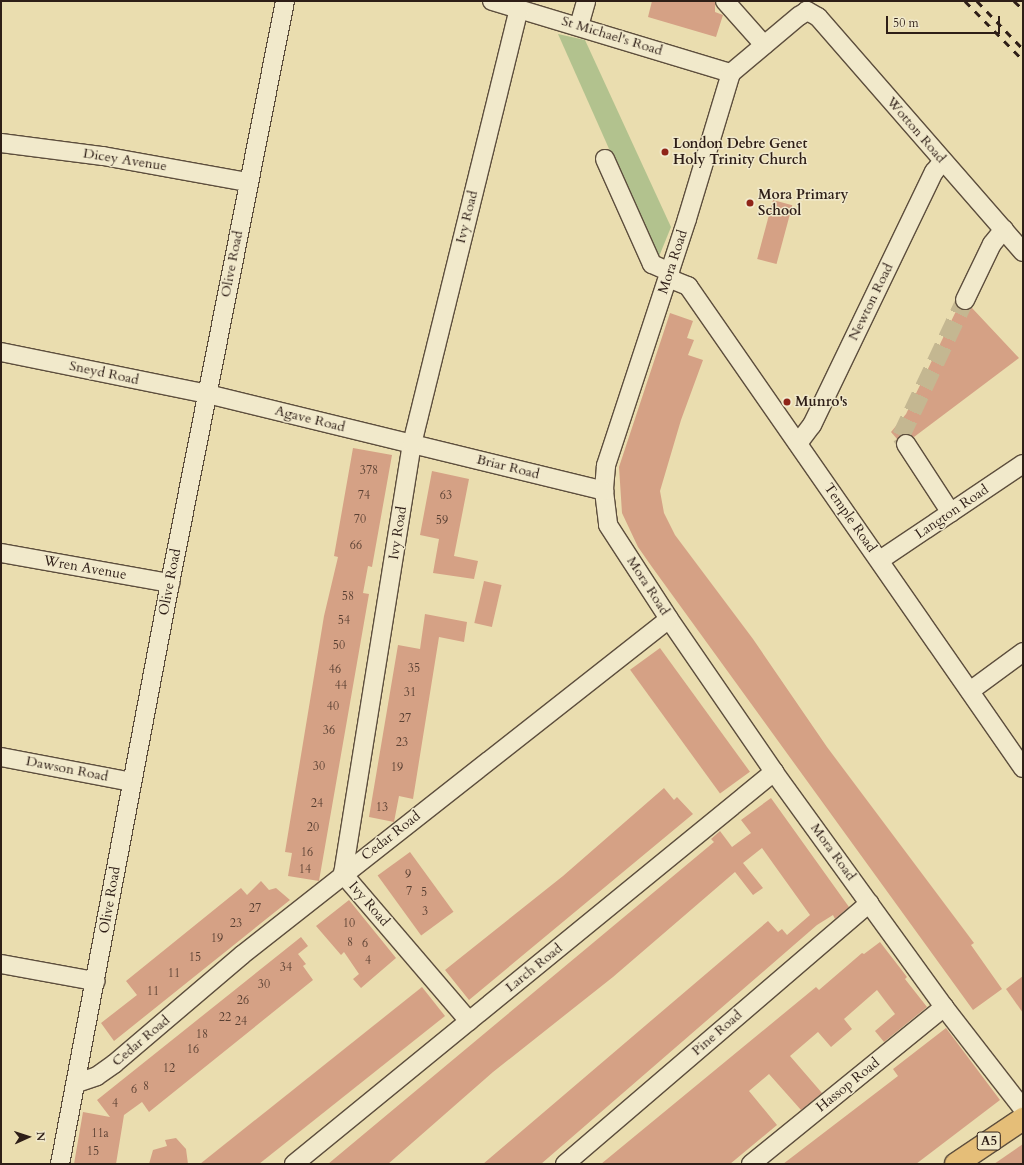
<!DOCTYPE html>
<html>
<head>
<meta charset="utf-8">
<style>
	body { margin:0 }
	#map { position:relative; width:1024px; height:1165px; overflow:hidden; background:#eaddaf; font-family:Cardo,serif }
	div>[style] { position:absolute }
	.green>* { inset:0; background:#b2c28e }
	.building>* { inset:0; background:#d5a185; transform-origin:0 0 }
	.minor-tunnel>* { height:18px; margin-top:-9px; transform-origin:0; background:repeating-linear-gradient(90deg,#c4b791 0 18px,transparent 0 27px) }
	.roads { filter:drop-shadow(1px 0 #5d4e3d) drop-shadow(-1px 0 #5d4e3d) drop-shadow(0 1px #5d4e3d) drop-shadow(0 -1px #5d4e3d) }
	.minor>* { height:18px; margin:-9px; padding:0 9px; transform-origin:9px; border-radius:9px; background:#f1e9cb }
	.major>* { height:22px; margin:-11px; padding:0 11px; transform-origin:11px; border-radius:11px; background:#e5be78 }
	.rail>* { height:3px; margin-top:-1.5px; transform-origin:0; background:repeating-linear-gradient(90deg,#2e1e17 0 7px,transparent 0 14px) }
	.dots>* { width:11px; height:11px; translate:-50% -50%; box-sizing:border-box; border:2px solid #f1e9cb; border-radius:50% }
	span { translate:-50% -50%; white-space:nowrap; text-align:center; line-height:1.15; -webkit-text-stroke:3px #f1e9cb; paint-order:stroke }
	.number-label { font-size:12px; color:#583f32 }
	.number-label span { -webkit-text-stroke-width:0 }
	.shield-label span { padding:1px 3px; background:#f1e9cb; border:1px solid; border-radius:3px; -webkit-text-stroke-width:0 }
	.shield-label { font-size:13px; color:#2e1e17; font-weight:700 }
	.street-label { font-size:14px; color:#2e1e17 }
	.poi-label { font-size:14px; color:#2e1e17; font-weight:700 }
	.left { translate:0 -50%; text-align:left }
	.frame { position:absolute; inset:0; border:2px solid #2e1e17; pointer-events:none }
	.north { position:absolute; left:8px; top:1117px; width:40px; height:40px; -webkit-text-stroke:3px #f1e9cb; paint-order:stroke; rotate:87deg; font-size:11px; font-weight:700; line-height:16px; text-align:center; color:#2e1e17 }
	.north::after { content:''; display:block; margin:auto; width:14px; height:18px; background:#2e1e17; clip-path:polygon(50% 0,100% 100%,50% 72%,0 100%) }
	.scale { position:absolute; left:886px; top:16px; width:114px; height:18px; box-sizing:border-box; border:2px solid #2e1e17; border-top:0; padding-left:5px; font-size:12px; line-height:14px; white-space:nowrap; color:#2e1e17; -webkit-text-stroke:3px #f1e9cb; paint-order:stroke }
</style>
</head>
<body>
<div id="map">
	<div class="green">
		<div style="clip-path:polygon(558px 34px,585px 40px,671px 227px,658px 259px)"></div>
	</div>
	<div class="building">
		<div style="clip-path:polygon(652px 1px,715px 1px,715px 12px,723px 15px,716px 37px,648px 17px)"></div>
		<div style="left:773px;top:200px;width:20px;height:61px;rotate:15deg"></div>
		<div style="clip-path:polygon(958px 307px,965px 310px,972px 308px,1019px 358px,914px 437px,905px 434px,897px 439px,891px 432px,906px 414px)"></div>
		<div style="clip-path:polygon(670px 313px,693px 321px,687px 338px,694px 340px,688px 355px,703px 360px,681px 420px,660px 491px,664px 513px,675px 535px,753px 639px,827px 747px,974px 943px,971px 945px,1002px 989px,973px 1010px,652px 567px,638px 547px,622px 513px,619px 467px)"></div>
		<div style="clip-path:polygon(353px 448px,392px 455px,372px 567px,368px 566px,363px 593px,369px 594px,319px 881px,288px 876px,292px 853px,285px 852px,324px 616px,338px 557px,334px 556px)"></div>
		<div style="clip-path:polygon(432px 471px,469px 479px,454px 556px,478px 561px,474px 579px,433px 573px,439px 539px,420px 535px)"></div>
		<div style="left:484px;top:581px;width:18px;height:43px;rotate:13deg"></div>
		<div style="clip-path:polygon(425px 614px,467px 622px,464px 642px,439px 637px,413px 799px,399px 796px,394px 822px,369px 817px,398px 645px,420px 649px)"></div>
		<div style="left:660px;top:648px;width:153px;height:37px;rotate:54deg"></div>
		<div style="clip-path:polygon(664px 788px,674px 800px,677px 797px,693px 814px,469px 1000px,445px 970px,563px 876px)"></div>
		<div style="clip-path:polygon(771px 798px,849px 907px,835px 919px,833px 915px,817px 925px,541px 1164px,483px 1164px,768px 921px,778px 932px,782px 929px,787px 935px,810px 915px,762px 848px,743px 863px,763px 888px,753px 895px,735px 872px,613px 977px,493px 1072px,388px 1164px,328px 1164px,714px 842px,711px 839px,720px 831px,732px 847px,751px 833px,741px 820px)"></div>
		<div style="left:410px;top:852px;width:74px;height:40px;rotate:54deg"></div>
		<div style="clip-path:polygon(261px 881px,269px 890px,276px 888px,290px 900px,114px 1041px,101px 1023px,137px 995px,126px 981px,241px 888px,247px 895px)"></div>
		<div style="clip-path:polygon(349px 900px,396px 958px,361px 988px,353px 979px,359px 974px,344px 952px,341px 955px,316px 926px)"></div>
		<div style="clip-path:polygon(301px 937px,308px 946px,298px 954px,306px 964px,303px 966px,313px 980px,149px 1112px,142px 1102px,124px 1115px,116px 1164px,74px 1164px,83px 1112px,110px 1117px,97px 1100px)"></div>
		<div style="clip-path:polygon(880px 942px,907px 977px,905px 979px,927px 1007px,884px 1042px,875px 1031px,895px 1014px,877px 990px,844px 1019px,852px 1029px,831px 1047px,818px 1032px,790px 1056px,822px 1093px,801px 1110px,769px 1074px,749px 1091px,777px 1125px,730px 1164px,601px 1164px,816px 987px,819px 990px,862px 953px,864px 954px)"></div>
		<div style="clip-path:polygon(1023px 976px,1023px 1013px,1006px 989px)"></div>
		<div style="clip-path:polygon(422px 987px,445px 1016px,259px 1164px,200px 1164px)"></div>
		<div style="clip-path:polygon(946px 1028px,1000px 1100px,916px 1164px,783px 1164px,898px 1076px,893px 1069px)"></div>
		<div style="clip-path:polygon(176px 1138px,186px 1149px,188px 1164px,149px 1164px,153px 1150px,167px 1146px,165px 1140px)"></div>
		<div style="clip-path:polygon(1023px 1144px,1023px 1164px,994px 1164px)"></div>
	</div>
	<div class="minor-tunnel">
		<div style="left:906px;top:444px;width:9px;rotate:-122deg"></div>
		<div style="left:901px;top:436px;width:150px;rotate:-64.8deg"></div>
	</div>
	<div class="roads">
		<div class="minor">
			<div style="left:492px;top:1px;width:250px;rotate:16.8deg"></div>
			<div style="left:725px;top:1px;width:59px;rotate:48.4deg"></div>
			<div style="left:579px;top:26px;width:26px;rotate:-74deg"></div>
			<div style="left:1px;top:143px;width:103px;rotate:7.3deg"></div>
			<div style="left:103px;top:156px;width:147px;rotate:10.2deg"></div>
			<div style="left:605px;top:159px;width:115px;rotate:65.9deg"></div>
			<div style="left:652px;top:264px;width:20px;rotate:24deg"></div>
			<div style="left:1023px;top:252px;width:312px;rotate:-131.1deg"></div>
			<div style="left:818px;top:17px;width:13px;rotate:-151deg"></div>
			<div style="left:807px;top:11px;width:9px;rotate:148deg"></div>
			<div style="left:799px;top:16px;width:89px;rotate:140deg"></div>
			<div style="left:731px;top:73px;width:152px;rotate:106.8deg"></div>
			<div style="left:687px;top:219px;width:260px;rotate:108.2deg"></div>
			<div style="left:606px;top:466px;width:25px;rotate:95deg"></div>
			<div style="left:604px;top:491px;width:34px;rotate:83deg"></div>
			<div style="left:608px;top:525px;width:112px;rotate:57deg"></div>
			<div style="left:669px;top:619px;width:186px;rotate:55.5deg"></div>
			<div style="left:774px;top:772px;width:290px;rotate:54.1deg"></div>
			<div style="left:944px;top:1007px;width:129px;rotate:52.2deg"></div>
			<div style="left:668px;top:278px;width:22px;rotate:22deg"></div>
			<div style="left:688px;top:286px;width:587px;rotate:55.2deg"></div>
			<div style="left:965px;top:300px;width:62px;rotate:-64.3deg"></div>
			<div style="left:992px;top:244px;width:19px;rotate:-51deg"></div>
			<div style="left:1px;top:352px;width:210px;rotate:11.5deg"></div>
			<div style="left:207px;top:394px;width:409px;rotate:13.7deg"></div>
			<div style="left:799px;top:442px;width:21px;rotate:-53deg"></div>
			<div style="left:812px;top:425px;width:281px;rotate:-64.3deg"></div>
			<div style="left:934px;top:172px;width:14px;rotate:-51deg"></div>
			<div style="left:906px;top:444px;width:82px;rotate:56.9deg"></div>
			<div style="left:1px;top:553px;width:172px;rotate:10.1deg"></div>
			<div style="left:880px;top:560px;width:172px;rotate:-33.9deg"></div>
			<div style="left:970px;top:691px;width:66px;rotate:-36.3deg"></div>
			<div style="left:1px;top:757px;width:133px;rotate:10.8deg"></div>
			<div style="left:1px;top:964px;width:96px;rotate:10.3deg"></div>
			<div style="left:469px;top:1021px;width:194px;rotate:-130.6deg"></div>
			<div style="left:343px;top:874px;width:436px;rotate:-80.9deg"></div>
			<div style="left:412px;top:444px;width:448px;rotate:-76.2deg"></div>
			<div style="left:77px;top:1083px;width:21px;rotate:-19deg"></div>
			<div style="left:97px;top:1076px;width:21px;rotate:-35deg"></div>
			<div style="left:114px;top:1064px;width:168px;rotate:-40.4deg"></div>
			<div style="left:242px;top:955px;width:543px;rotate:-38.2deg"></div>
			<div style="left:60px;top:1164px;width:591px;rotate:-79.28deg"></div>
			<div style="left:170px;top:583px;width:593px;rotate:-78.82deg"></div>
			<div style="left:294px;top:1164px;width:620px;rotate:-39.24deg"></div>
			<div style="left:565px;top:1164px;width:401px;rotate:-40.6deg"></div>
			<div style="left:751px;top:1164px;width:249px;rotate:-39.1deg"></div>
		</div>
		<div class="major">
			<div style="left:956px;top:1164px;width:81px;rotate:-33.9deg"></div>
		</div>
	</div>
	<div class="rail">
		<div style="left:965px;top:1px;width:83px;rotate:45.5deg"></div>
		<div style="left:977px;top:1px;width:66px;rotate:46.2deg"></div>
		<div style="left:1014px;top:1px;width:12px;rotate:42deg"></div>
	</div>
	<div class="dots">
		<div style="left:665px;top:152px;background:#8f2418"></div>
		<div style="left:750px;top:203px;background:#8f2418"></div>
		<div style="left:787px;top:402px;background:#8f2418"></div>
	</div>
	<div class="number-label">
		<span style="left:369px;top:471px">378</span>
		<span style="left:364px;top:496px">74</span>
		<span style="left:446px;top:496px">63</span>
		<span style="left:360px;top:520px">70</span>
		<span style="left:442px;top:521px">59</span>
		<span style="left:356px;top:546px">66</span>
		<span style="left:348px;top:597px">58</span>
		<span style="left:344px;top:621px">54</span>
		<span style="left:339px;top:646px">50</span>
		<span style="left:414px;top:669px">35</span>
		<span style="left:335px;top:670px">46</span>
		<span style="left:341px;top:686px">44</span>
		<span style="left:410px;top:693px">31</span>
		<span style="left:333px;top:707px">40</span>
		<span style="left:405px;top:719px">27</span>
		<span style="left:329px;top:731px">36</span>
		<span style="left:402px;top:743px">23</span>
		<span style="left:319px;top:767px">30</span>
		<span style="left:397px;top:768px">19</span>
		<span style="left:317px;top:804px">24</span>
		<span style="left:382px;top:808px">13</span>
		<span style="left:313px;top:828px">20</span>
		<span style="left:307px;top:853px">16</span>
		<span style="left:305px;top:870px">14</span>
		<span style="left:408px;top:875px">9</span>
		<span style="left:409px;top:892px">7</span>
		<span style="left:424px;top:893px">5</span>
		<span style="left:255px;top:909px">27</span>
		<span style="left:425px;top:912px">3</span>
		<span style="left:236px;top:924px">23</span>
		<span style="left:349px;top:924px">10</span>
		<span style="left:217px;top:939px">19</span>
		<span style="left:350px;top:943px">8</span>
		<span style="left:365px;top:944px">6</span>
		<span style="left:195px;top:958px">15</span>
		<span style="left:368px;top:961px">4</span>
		<span style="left:286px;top:968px">34</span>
		<span style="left:174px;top:974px">11</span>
		<span style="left:264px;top:985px">30</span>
		<span style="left:153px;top:992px">11</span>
		<span style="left:243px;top:1001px">26</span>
		<span style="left:225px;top:1018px">22</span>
		<span style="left:241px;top:1022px">24</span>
		<span style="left:202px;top:1035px">18</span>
		<span style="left:193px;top:1050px">16</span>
		<span style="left:169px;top:1069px">12</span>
		<span style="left:146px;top:1087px">8</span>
		<span style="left:134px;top:1090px">6</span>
		<span style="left:115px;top:1104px">4</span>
		<span style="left:100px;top:1134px">11a</span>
		<span style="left:93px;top:1152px">15</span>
	</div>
	<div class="shield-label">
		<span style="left:989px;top:1141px">A5</span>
	</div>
	<div class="street-label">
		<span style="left:612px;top:36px;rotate:17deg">St Michael's Road</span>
		<span style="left:916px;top:130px;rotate:49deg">Wotton Road</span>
		<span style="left:125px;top:160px;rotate:9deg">Dicey Avenue</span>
		<span style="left:467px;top:217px;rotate:-76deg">Ivy Road</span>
		<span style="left:673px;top:262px;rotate:-72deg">Mora Road</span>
		<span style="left:232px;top:264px;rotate:-79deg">Olive Road</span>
		<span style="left:871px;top:302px;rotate:-64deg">Newton Road</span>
		<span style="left:104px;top:373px;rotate:12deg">Sneyd Road</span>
		<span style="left:310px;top:419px;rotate:14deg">Agave Road</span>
		<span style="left:508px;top:467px;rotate:14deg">Briar Road</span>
		<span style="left:952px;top:512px;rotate:-34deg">Langton Road</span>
		<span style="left:850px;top:518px;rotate:55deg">Temple Road</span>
		<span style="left:398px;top:533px;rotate:-81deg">Ivy Road</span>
		<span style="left:85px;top:568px;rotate:10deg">Wren Avenue</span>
		<span style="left:170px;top:582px;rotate:-79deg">Olive Road</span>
		<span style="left:648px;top:586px;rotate:57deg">Mora Road</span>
		<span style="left:67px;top:769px;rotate:11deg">Dawson Road</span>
		<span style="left:391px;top:836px;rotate:-38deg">Cedar Road</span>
		<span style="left:833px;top:852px;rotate:54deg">Mora Road</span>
		<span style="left:110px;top:900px;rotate:-80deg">Olive Road</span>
		<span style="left:369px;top:904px;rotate:49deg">Ivy Road</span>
		<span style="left:534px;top:968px;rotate:-39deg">Larch Road</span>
		<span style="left:717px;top:1033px;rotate:-41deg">Pine Road</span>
		<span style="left:141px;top:1041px;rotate:-40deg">Cedar Road</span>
		<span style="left:848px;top:1085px;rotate:-39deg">Hassop Road</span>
	</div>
	<div class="poi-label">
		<span class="left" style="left:673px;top:152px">London Debre Genet<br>Holy Trinity Church</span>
		<span class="left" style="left:758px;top:203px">Mora Primary<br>School</span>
		<span class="left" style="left:795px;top:402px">Munro's</span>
	</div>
	<div class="frame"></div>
	<div class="north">N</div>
	<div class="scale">50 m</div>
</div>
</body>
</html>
